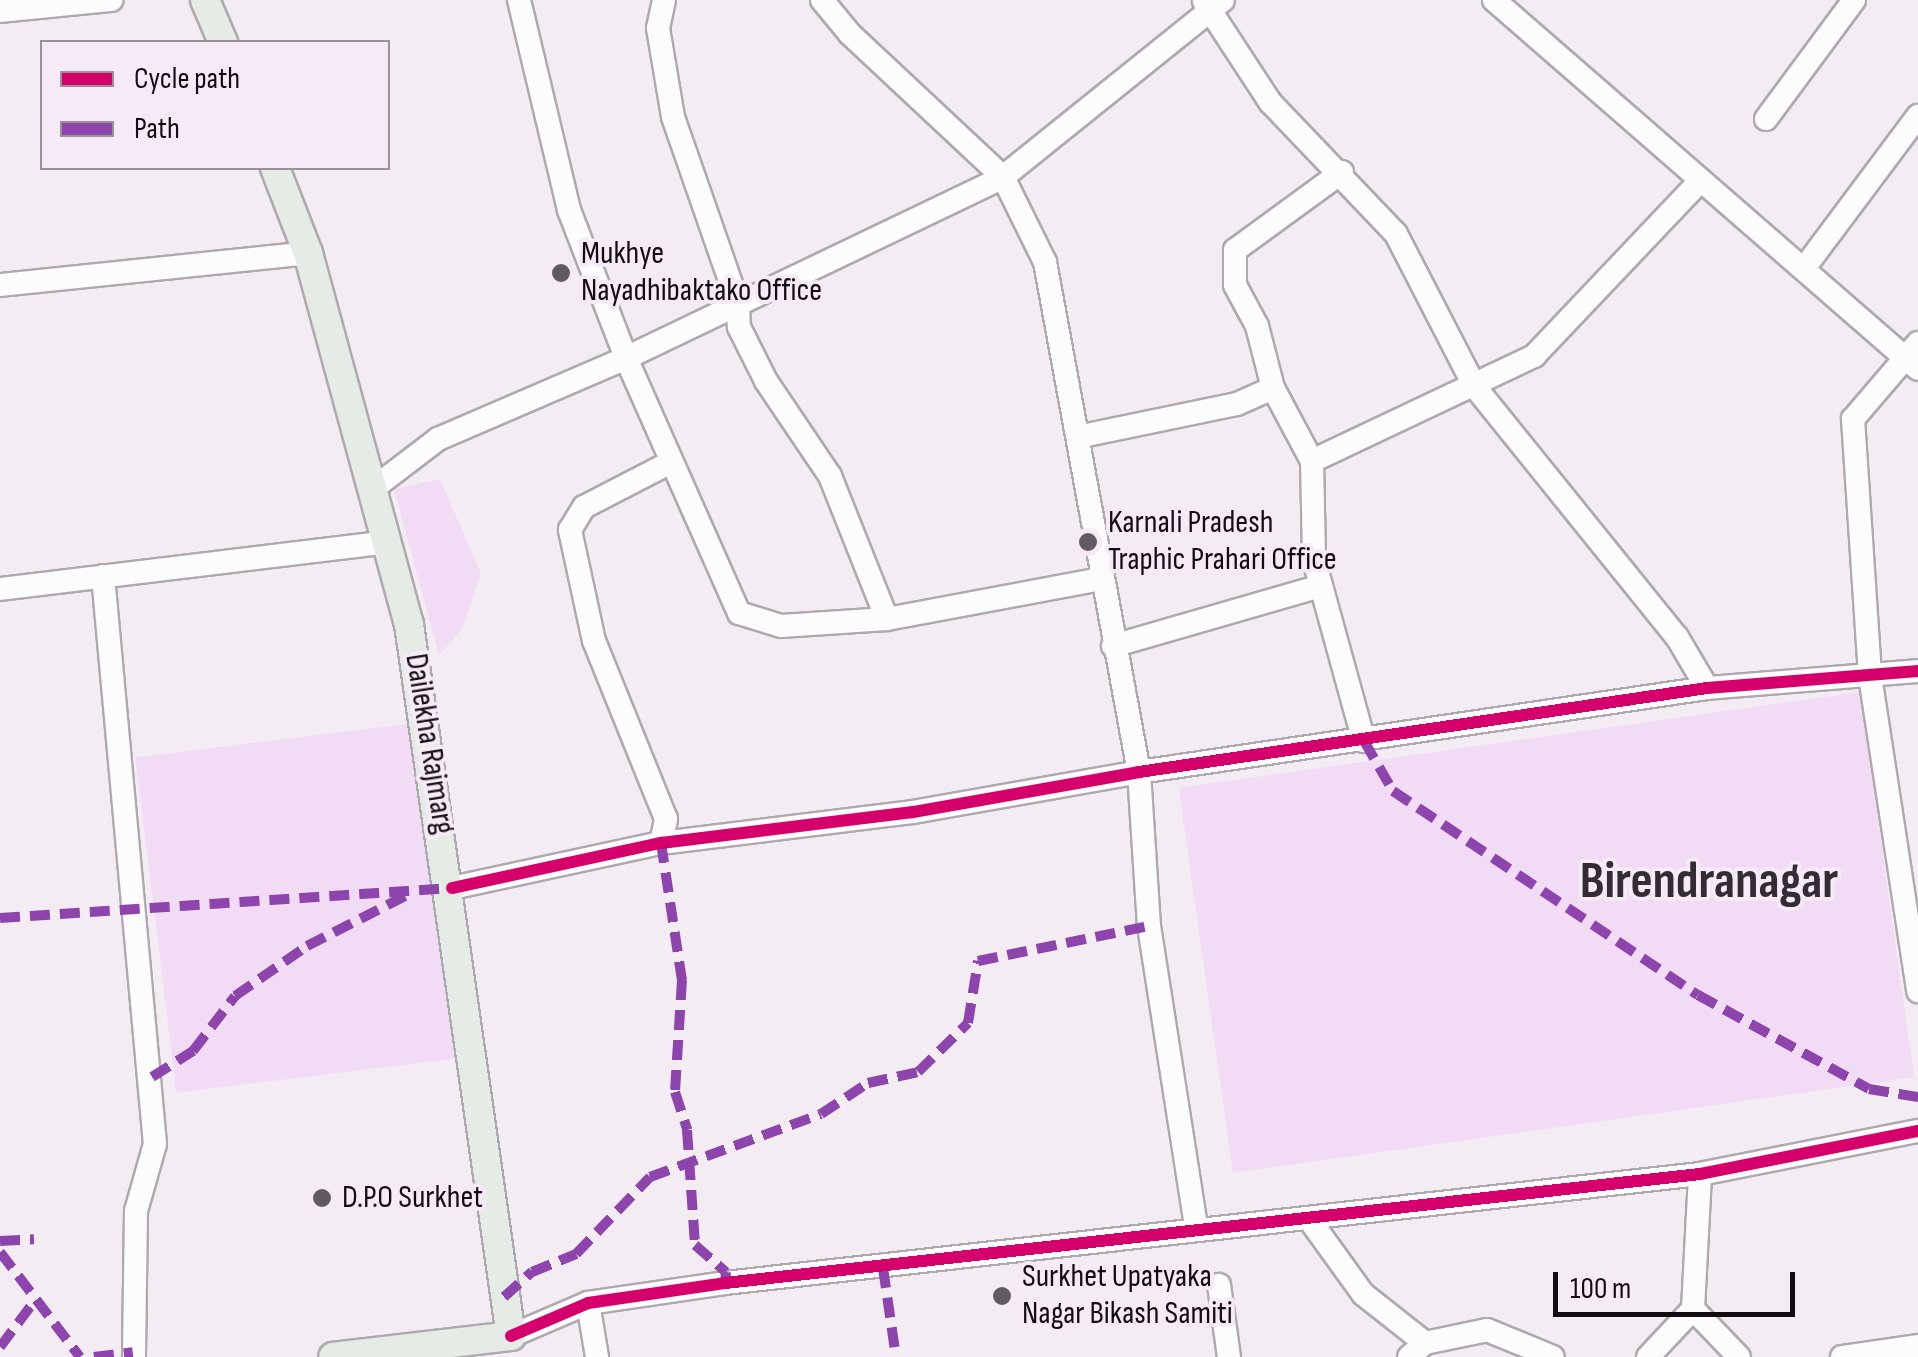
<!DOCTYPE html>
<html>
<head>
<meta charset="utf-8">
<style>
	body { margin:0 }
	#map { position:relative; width:1918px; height:1357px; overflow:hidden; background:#f3edf3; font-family:"Sofia Sans Condensed",sans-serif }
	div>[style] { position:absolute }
	.green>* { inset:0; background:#f2dcf5; transform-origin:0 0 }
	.roads { filter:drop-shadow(2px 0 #aea9ae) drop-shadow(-2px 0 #aea9ae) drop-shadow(0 2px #aea9ae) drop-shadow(0 -2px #aea9ae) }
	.minor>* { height:22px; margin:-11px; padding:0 11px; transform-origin:11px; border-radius:11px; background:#fdfcfd }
	.major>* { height:28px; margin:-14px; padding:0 14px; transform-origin:14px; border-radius:14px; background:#e5ebe5 }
	.quiet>* { height:10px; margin-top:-5px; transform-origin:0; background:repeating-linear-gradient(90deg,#8e44ad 0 20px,transparent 0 30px) }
	.cycleway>* { height:12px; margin:-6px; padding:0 6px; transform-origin:6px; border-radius:6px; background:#d6006c }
	.dots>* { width:28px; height:28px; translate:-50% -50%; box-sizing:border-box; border:5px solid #f5eaf6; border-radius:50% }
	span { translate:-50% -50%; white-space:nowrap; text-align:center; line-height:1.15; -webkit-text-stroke:8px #f5eaf6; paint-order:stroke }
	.poi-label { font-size:32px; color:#110d11 }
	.left { translate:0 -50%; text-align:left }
	.street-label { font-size:32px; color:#110d11 }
	.town-label { font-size:52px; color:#342c35; font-weight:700 }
	.legend { position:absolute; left:40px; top:40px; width:350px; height:130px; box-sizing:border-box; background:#f5eaf6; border:2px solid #9a929a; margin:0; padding:12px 18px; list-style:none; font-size:30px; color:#110d11 }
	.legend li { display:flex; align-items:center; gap:20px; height:50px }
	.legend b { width:50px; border:2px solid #9a929a }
	.scale { position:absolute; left:1553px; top:1272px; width:242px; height:45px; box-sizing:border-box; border:5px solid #110d11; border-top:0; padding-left:12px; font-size:30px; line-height:35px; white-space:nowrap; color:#110d11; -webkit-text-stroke:8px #f5eaf6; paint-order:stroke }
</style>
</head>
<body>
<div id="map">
	<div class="green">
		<div style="clip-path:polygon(440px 479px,481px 574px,462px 629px,439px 655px,394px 489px)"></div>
		<div style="left:1860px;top:692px;width:389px;height:688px;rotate:82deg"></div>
		<div style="left:431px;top:721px;width:338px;height:298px;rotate:83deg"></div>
	</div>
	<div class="roads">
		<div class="minor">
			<div style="left:519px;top:0;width:216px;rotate:76.6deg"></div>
			<div style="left:569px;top:210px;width:159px;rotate:68.9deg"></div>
			<div style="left:626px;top:358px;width:279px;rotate:66.1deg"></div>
			<div style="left:739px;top:613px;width:44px;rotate:17.2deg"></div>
			<div style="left:781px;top:626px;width:106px;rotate:-3.8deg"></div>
			<div style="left:887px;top:619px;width:217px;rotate:-10.6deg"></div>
			<div style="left:664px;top:0;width:29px;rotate:102deg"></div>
			<div style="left:658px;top:28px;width:90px;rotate:80.4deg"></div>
			<div style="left:673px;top:117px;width:198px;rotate:70.8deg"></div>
			<div style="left:738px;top:304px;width:23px;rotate:88deg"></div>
			<div style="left:739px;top:327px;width:60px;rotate:63.4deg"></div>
			<div style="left:766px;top:381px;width:115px;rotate:56deg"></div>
			<div style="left:830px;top:476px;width:154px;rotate:68.3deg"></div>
			<div style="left:822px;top:0;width:44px;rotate:50.5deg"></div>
			<div style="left:850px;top:34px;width:209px;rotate:43.1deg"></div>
			<div style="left:1003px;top:177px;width:95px;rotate:63.7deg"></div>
			<div style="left:1045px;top:262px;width:519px;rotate:79.56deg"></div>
			<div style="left:1139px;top:772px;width:154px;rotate:86.3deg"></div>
			<div style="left:1149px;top:926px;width:304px;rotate:81.1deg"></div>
			<div style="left:1494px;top:0;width:562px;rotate:41.03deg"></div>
			<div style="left:1204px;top:1px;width:121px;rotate:56.8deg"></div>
			<div style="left:1270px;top:102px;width:182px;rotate:46.3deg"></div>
			<div style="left:1396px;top:234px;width:172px;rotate:62.7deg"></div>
			<div style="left:1475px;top:387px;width:321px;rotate:51.1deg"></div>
			<div style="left:1677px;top:637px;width:59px;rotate:59.5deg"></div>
			<div style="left:0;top:11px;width:112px;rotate:-5.7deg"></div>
			<div style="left:1766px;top:119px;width:148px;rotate:-53.5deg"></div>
			<div style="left:1342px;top:172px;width:132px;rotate:143.9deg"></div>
			<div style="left:1235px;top:250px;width:35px;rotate:90deg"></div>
			<div style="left:1235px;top:285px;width:47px;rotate:61.8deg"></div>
			<div style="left:1257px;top:326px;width:64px;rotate:75.5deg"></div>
			<div style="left:1273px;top:388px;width:83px;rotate:61.9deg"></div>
			<div style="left:1312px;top:461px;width:99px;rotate:88.8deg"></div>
			<div style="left:1314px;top:560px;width:188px;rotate:74.6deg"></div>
			<div style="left:1805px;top:267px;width:189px;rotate:-53.2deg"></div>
			<div style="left:0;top:285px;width:310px;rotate:-5.9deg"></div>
			<div style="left:1918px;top:343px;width:100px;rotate:130.5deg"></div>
			<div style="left:1853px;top:419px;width:258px;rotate:86.2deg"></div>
			<div style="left:1870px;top:676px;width:319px;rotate:81.3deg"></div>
			<div style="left:1082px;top:436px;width:158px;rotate:-11.7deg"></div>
			<div style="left:1237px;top:404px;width:39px;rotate:-24deg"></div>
			<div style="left:1312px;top:461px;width:246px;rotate:-25.3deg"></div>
			<div style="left:1534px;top:356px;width:240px;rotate:-46.5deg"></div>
			<div style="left:371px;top:490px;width:84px;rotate:-37.3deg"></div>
			<div style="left:438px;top:439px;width:205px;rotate:-23.3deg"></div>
			<div style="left:626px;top:358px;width:418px;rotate:-25.6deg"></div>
			<div style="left:1003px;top:177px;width:282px;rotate:-38.8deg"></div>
			<div style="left:103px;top:576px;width:570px;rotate:84.77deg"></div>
			<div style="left:155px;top:1144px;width:70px;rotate:105.8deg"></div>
			<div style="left:136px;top:1211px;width:146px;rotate:90.8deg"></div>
			<div style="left:0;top:589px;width:391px;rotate:-6.9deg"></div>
			<div style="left:1113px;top:646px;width:216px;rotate:-16.1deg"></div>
			<div style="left:661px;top:843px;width:25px;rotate:-78deg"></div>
			<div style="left:666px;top:819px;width:192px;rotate:-112deg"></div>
			<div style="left:594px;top:641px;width:114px;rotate:-102.2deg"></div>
			<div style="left:570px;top:530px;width:27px;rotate:-59deg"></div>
			<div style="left:584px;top:507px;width:98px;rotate:-27.3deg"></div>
			<div style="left:452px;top:888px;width:214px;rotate:-12.2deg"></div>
			<div style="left:661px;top:843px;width:254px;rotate:-7deg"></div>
			<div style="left:913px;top:812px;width:230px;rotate:-10deg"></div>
			<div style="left:1139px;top:772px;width:574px;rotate:-8.41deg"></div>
			<div style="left:1707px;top:688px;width:212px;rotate:-4.6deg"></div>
			<div style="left:1309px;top:1219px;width:92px;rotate:54.2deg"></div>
			<div style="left:1363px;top:1294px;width:79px;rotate:38.3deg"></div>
			<div style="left:1425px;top:1343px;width:21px;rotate:139deg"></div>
			<div style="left:1219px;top:1285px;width:73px;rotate:82.1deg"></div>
			<div style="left:588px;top:1303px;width:55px;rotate:80.5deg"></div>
			<div style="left:1693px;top:1309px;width:66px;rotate:46.2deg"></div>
			<div style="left:511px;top:1336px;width:84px;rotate:-23.2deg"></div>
			<div style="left:588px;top:1303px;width:138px;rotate:-8.3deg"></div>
			<div style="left:725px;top:1283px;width:981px;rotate:-6.38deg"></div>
			<div style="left:1700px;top:1174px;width:222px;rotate:-11.2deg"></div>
			<div style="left:1425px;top:1343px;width:63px;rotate:-11.8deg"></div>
			<div style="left:1487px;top:1330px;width:71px;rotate:22.2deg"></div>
			<div style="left:1648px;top:1357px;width:66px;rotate:-46.8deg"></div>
			<div style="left:1693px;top:1309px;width:135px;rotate:-87deg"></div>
			<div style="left:1842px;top:1357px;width:77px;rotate:-8.2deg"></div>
		</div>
		<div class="major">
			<div style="left:205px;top:0;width:46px;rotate:66.8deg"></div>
			<div style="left:275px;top:168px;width:91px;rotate:68.8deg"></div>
			<div style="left:308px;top:253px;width:385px;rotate:74.8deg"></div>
			<div style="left:409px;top:624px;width:719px;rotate:81.85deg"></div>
			<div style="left:511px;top:1336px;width:179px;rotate:173.3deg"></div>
		</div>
	</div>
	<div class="quiet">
		<div style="left:1364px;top:741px;width:58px;rotate:59.9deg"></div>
		<div style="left:1393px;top:791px;width:367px;rotate:33.8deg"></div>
		<div style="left:1698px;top:995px;width:195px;rotate:28.8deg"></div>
		<div style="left:1869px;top:1089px;width:50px;rotate:9.3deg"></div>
		<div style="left:661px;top:843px;width:139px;rotate:81.3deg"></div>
		<div style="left:682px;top:980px;width:112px;rotate:93.6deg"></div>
		<div style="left:675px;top:1092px;width:40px;rotate:72deg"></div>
		<div style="left:687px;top:1130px;width:115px;rotate:86deg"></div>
		<div style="left:695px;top:1245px;width:41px;rotate:41.1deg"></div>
		<div style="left:726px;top:1272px;width:11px;rotate:95deg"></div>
		<div style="left:0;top:918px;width:453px;rotate:-3.8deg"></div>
		<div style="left:152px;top:1077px;width:49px;rotate:-32.4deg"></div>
		<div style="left:193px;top:1051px;width:69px;rotate:-52.6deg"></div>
		<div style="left:235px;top:996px;width:88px;rotate:-34.8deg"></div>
		<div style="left:307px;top:946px;width:114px;rotate:-27deg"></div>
		<div style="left:0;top:1241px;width:34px;rotate:-3deg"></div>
		<div style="left:0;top:1252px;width:132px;rotate:52.7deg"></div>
		<div style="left:883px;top:1268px;width:90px;rotate:81.7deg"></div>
		<div style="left:504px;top:1297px;width:38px;rotate:-42deg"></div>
		<div style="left:532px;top:1272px;width:48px;rotate:-22.2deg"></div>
		<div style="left:576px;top:1254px;width:107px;rotate:-46.1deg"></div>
		<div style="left:650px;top:1177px;width:182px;rotate:-20.2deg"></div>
		<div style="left:821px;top:1114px;width:56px;rotate:-33.4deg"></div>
		<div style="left:868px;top:1083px;width:51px;rotate:-12.4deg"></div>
		<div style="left:918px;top:1072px;width:70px;rotate:-44.4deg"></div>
		<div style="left:968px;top:1023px;width:63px;rotate:-80.8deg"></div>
		<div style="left:978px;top:961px;width:175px;rotate:-11.6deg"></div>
		<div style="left:0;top:1347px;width:60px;rotate:-53.1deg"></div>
		<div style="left:94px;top:1357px;width:39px;rotate:-7deg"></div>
	</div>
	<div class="cycleway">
		<div style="left:452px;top:888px;width:214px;rotate:-12.2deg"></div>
		<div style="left:661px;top:843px;width:254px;rotate:-7deg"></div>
		<div style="left:913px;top:812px;width:230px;rotate:-10deg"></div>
		<div style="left:1139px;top:772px;width:574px;rotate:-8.41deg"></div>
		<div style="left:1707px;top:688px;width:212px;rotate:-4.6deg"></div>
		<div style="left:511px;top:1336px;width:84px;rotate:-23.2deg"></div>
		<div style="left:588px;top:1303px;width:138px;rotate:-8.3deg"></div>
		<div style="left:725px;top:1283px;width:981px;rotate:-6.38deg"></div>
		<div style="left:1700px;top:1174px;width:222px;rotate:-11.2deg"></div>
	</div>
	<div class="dots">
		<div style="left:561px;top:273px;background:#605b60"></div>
		<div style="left:1088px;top:542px;background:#605b60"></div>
		<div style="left:322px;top:1198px;background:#605b60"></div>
		<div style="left:1002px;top:1296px;background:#605b60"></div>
	</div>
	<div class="poi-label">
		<span class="left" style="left:581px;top:273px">Mukhye<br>Nayadhibaktako Office</span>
		<span class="left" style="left:1108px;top:542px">Karnali Pradesh<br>Traphic Prahari Office</span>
		<span class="left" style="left:342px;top:1198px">D.P.O Surkhet</span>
		<span class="left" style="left:1022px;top:1296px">Surkhet Upatyaka<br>Nagar Bikash Samiti</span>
	</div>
	<div class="street-label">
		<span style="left:429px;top:744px;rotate:81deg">Dailekha Rajmarg</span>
	</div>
	<div class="town-label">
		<span style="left:1709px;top:882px">Birendranagar</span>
	</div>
	<ul class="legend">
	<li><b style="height:12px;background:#d6006c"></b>Cycle path</li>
	<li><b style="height:12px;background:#8e44ad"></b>Path</li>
	</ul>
	<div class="scale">100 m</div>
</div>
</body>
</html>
